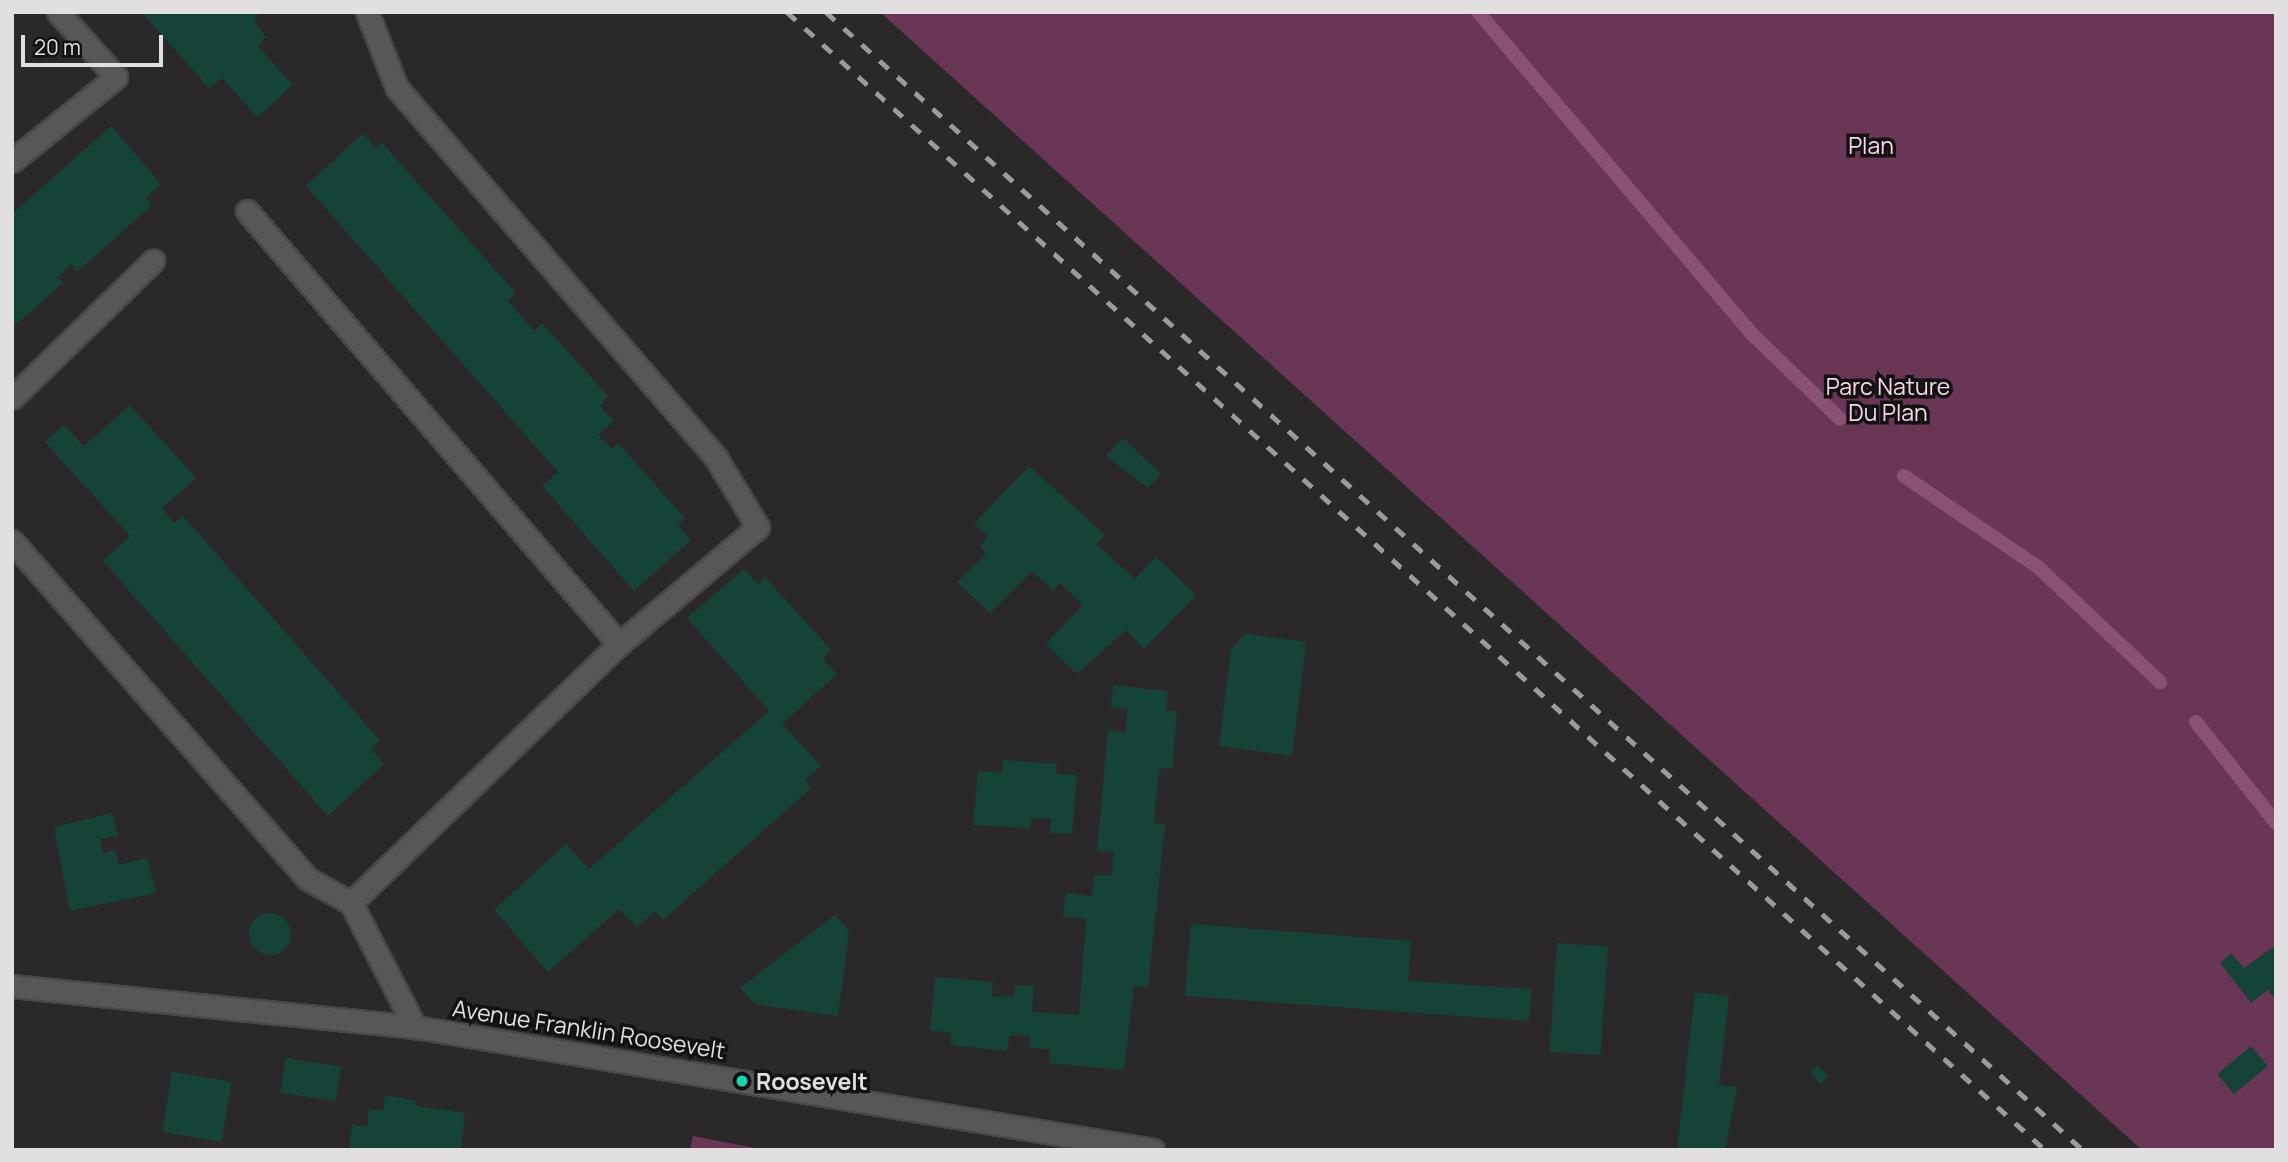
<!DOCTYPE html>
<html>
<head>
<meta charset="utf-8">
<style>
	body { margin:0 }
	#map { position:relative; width:2288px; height:1162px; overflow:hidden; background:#2b282a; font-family:Manrope,sans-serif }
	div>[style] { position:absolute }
	.green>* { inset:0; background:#6a3656 }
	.stream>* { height:14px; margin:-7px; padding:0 7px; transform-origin:7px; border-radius:7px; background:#8a5173 }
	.building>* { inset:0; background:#164338; transform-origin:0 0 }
	.round { border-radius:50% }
	.roads { filter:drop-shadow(2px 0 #494748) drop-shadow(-2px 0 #494748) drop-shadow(0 2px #494748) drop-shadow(0 -2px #494748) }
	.minor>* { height:21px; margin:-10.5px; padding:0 10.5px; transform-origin:10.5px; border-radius:10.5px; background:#595657 }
	.rail>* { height:5px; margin-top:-2.5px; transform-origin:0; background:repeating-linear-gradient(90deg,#9c9a9b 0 12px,transparent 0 24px) }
	.dots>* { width:19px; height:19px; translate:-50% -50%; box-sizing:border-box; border:4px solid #131212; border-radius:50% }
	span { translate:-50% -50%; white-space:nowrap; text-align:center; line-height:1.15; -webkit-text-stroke:7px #131212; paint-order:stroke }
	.park-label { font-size:23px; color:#f9d5e8 }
	.street-label { font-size:23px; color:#e1dfe0 }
	.poi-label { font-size:23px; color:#e1dfe0; font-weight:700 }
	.left { translate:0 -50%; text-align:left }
	.frame { position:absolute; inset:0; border:14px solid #e1dfe0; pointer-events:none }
	.scale { position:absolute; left:21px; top:35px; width:142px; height:32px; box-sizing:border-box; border:4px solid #e1dfe0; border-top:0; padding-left:9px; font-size:21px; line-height:24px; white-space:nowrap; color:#e1dfe0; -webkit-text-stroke:5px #131212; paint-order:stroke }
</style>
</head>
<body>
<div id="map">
	<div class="green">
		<div style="clip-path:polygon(880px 12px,2276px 12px,2276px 1150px,2142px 1150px)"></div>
		<div style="clip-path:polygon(693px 1136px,765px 1150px,690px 1150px)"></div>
	</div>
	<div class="stream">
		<div style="left:1478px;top:12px;width:423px;rotate:49.6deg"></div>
		<div style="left:1752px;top:334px;width:122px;rotate:44deg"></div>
		<div style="left:1904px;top:476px;width:162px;rotate:34.2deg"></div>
		<div style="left:2038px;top:567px;width:168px;rotate:43.3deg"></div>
		<div style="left:2196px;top:722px;width:129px;rotate:51.6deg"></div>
	</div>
	<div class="building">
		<div style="clip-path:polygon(141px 12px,259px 12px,254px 22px,266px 37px,258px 46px,293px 85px,257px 117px,222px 78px,209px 88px)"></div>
		<div style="clip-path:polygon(111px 126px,161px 184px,146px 197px,152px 205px,77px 272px,71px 264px,57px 277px,63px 283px,12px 328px,12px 214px)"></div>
		<div style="clip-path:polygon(363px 133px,375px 148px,382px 143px,516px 293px,508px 301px,534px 331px,542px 323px,608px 396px,600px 406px,614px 421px,598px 435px,612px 449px,618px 443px,685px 518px,678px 525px,691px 540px,634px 591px,542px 486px,558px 472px,306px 186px)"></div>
		<div style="clip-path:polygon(130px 405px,196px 478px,162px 508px,174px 523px,183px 516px,380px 740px,371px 749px,384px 764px,328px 816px,103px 561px,130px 536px,45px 442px,64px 425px,84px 446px)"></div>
		<div style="clip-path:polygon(1123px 438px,1161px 474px,1148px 488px,1106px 456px)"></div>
		<div style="clip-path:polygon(1029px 466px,1105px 535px,1096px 544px,1135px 579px,1156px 557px,1196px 595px,1144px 649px,1126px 630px,1077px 674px,1046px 644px,1083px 605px,1060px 583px,1053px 590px,1032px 571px,990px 613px,957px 582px,986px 554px,980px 547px,988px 535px,974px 524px)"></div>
		<div style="clip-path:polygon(744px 569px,758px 584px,765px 577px,831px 650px,823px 659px,837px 674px,782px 724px,821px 766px,805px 780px,811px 788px,663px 920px,655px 911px,637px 928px,619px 909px,548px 972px,494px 910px,566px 844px,589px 869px,769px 711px,687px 618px)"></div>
		<div style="clip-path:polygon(1245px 634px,1306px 642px,1292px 756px,1219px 746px,1231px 649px)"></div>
		<div style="clip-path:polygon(1113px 685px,1168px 691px,1166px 711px,1177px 711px,1172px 768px,1159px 769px,1154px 823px,1165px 824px,1148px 987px,1134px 986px,1124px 1070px,1049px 1063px,1050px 1049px,1029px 1048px,1030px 1036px,1010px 1035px,1007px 1051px,950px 1045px,951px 1033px,930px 1030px,935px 977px,993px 982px,992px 996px,1013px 997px,1015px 985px,1034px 986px,1032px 1012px,1079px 1015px,1086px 919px,1063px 917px,1066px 893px,1092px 896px,1094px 875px,1112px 875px,1114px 852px,1097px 851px,1108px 730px,1126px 733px,1127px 709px,1111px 707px)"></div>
		<div style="clip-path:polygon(1003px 760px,1057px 764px,1056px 774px,1077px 775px,1072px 833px,1050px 833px,1051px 818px,1031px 818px,1030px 828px,973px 825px,978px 771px,1002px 773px)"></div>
		<div style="clip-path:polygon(112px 813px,118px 836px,100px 839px,103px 853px,116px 850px,119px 865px,147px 858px,156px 893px,70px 911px,54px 827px)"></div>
		<div class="round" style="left:249px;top:913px;width:42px;height:42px"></div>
		<div style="clip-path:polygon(835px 915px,849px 931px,838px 1016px,754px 1004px,740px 988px)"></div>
		<div style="clip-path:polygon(1191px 924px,1411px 941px,1408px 981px,1532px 989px,1529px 1021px,1185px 996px)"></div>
		<div style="left:1557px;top:943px;width:51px;height:109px;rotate:4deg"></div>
		<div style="clip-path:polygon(2276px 945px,2276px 1001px,2268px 990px,2251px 1003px,2220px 963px,2231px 953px,2244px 968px)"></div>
		<div style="clip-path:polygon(1695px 992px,1729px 996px,1719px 1085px,1737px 1087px,1725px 1150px,1677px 1150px)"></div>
		<div style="left:2251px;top:1046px;width:26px;height:44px;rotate:50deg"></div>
		<div style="left:286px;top:1058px;width:56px;height:35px;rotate:9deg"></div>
		<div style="clip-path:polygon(1818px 1065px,1828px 1077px,1820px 1084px,1811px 1072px)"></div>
		<div style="left:172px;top:1072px;width:60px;height:61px;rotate:9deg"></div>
		<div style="clip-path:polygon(385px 1095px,417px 1101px,416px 1106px,465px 1113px,461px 1150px,349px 1148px,352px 1124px,367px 1127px,369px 1109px,383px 1111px)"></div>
	</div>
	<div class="roads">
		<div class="minor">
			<div style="left:367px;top:12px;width:82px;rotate:68.5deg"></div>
			<div style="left:397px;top:88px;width:489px;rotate:49.2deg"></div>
			<div style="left:716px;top:458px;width:81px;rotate:58.7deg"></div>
			<div style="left:758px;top:527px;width:182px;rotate:139.9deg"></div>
			<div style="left:12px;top:161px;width:134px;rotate:-38.9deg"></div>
			<div style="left:116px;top:77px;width:87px;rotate:-131.7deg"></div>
			<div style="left:247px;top:211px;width:571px;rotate:49.33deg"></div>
			<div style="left:619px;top:644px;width:373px;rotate:136deg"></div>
			<div style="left:351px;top:903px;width:140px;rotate:62.7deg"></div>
			<div style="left:12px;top:398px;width:197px;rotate:-44.2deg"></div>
			<div style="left:12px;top:541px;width:449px;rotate:48.8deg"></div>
			<div style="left:308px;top:879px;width:49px;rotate:29.2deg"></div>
			<div style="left:12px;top:986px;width:405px;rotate:5.8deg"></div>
			<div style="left:415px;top:1027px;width:748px;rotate:9.46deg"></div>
		</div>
	</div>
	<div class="rail">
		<div style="left:787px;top:12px;width:1696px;rotate:42.13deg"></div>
		<div style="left:826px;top:12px;width:1696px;rotate:42.16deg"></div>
	</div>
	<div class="dots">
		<div style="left:742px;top:1081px;background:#18d5b2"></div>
	</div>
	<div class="park-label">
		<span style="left:1871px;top:145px">Plan</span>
		<span style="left:1888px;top:399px">Parc Nature<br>Du Plan</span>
	</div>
	<div class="street-label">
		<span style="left:589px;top:1029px;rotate:9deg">Avenue Franklin Roosevelt</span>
	</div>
	<div class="poi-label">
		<span class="left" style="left:756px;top:1081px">Roosevelt</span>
	</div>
	<div class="frame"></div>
	<div class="scale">20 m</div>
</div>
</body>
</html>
